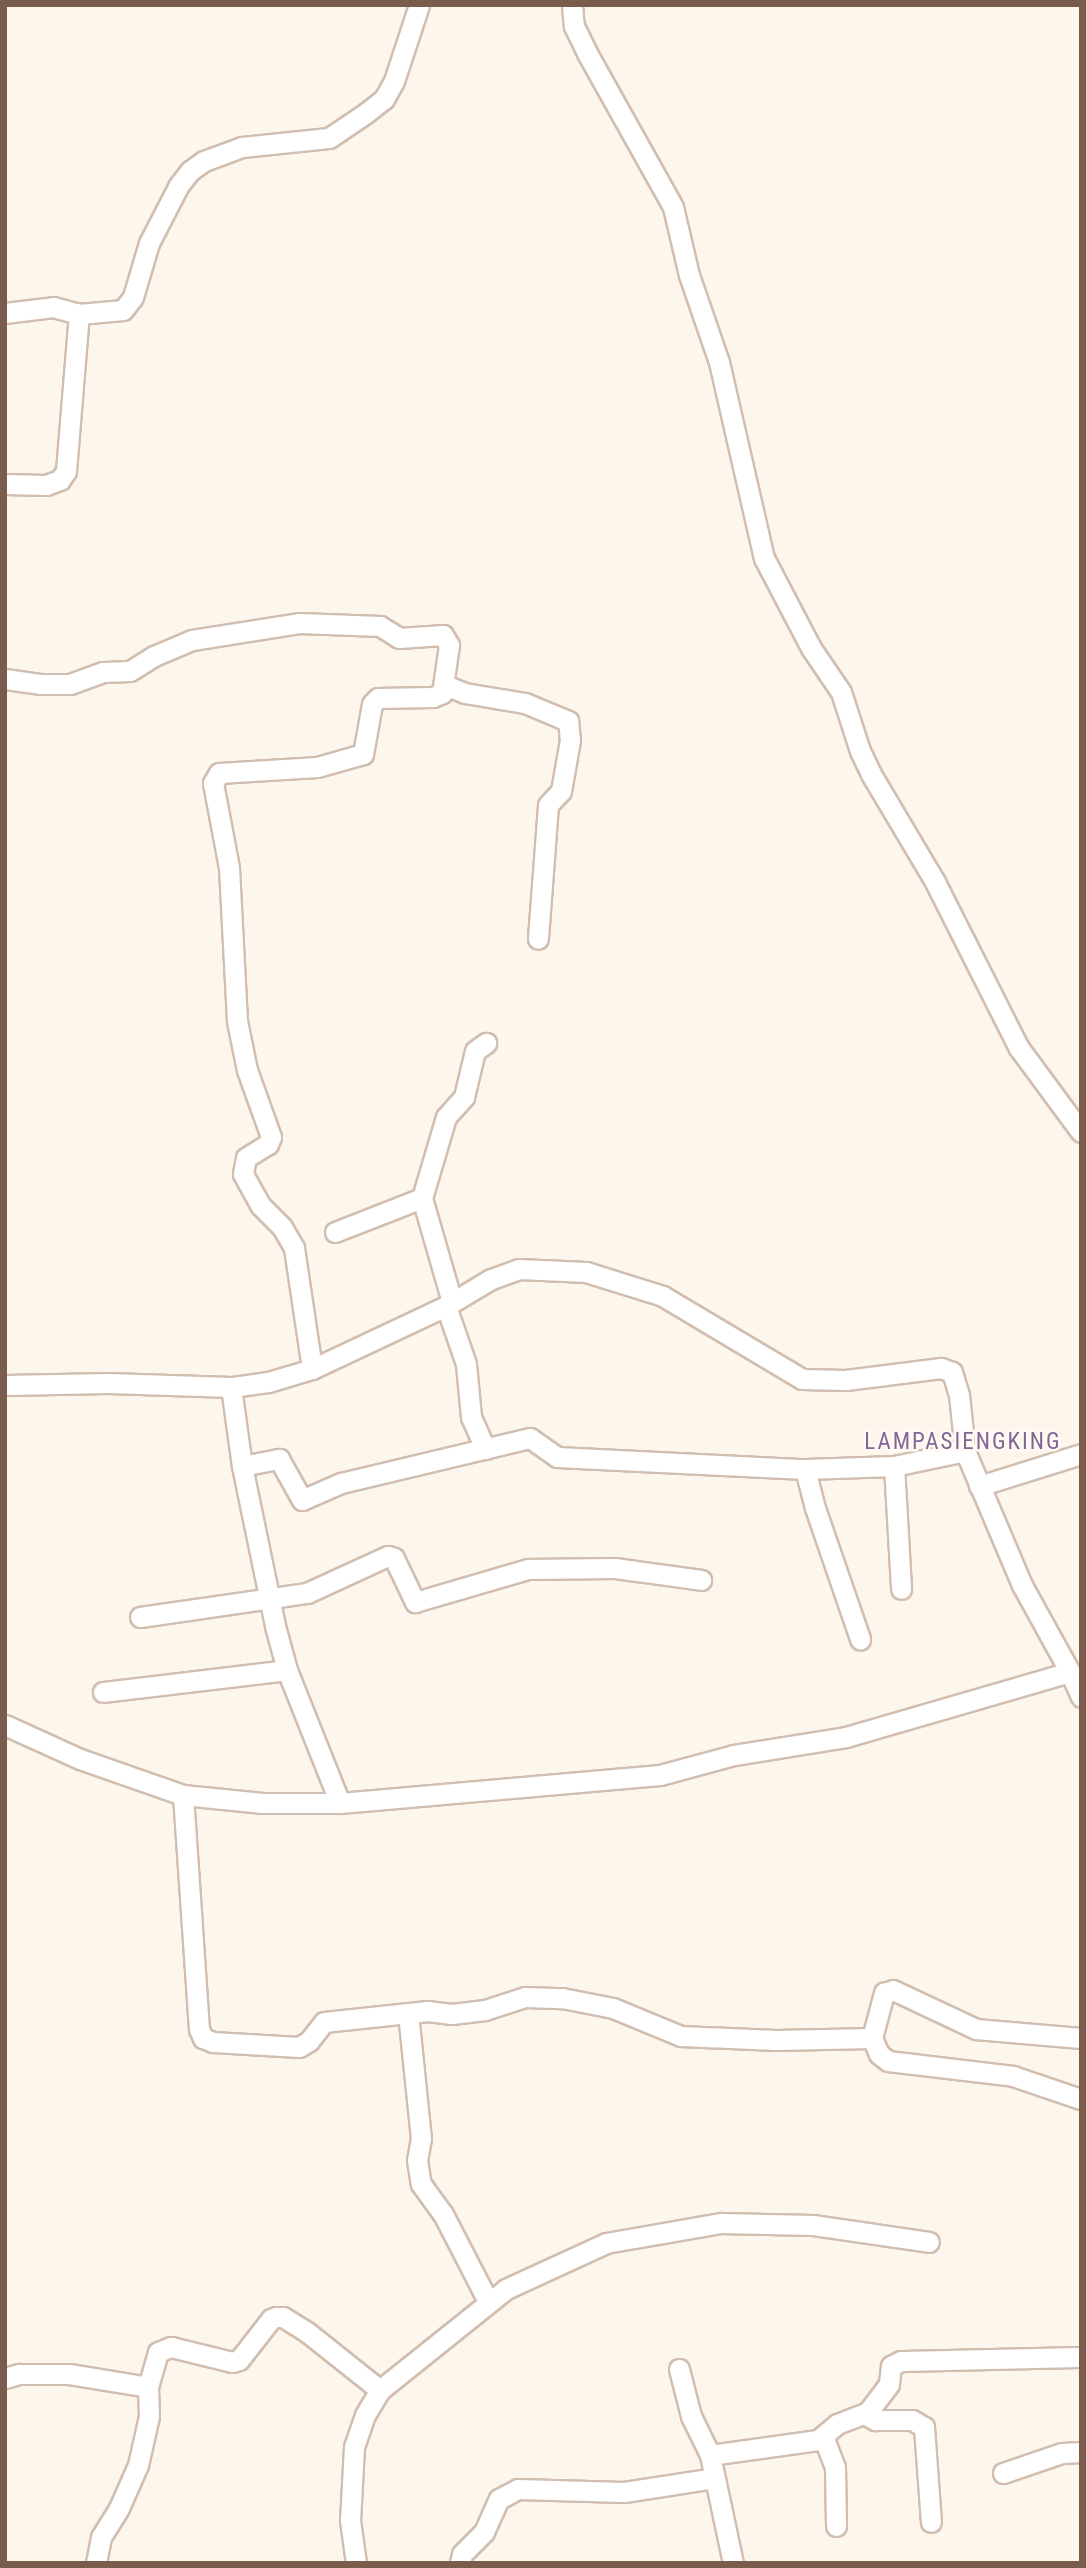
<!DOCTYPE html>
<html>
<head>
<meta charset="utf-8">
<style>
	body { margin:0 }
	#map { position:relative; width:1086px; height:2568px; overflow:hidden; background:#fdf6ec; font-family:"Roboto Condensed",sans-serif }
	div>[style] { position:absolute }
	.roads { filter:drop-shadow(2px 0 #d1beb0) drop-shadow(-2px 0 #d1beb0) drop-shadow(0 2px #d1beb0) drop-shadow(0 -2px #d1beb0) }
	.minor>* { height:19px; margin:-9.5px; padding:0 9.5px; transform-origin:9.5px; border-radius:9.5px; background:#fff }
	span { translate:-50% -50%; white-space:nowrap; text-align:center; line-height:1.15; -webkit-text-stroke:5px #fffaf3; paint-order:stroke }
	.quarter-label { font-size:23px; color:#846695; letter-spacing:2px }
	.frame { position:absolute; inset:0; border:7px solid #7a5c4d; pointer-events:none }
</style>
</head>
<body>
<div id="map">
	<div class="roads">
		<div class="minor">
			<div style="left:572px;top:5px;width:21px;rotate:85deg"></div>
			<div style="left:574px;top:26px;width:30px;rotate:64deg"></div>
			<div style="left:587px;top:53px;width:176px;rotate:60.8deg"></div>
			<div style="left:673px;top:207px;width:70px;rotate:76.8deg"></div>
			<div style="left:689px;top:275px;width:92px;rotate:71deg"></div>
			<div style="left:719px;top:362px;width:201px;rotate:77.1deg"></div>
			<div style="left:764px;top:558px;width:102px;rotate:62.4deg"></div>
			<div style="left:811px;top:648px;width:53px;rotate:55.7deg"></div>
			<div style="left:841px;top:692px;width:62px;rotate:72.1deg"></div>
			<div style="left:860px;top:751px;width:25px;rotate:64deg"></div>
			<div style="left:871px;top:774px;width:126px;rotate:59.3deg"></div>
			<div style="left:935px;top:882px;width:186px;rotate:63.2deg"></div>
			<div style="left:1019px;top:1048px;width:104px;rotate:53.6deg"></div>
			<div style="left:5px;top:313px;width:48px;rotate:-7.1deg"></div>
			<div style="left:53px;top:307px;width:27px;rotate:15deg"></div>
			<div style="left:79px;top:314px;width:44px;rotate:-5.2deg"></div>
			<div style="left:123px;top:310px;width:16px;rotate:-52deg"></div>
			<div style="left:133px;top:297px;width:56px;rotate:-73.5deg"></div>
			<div style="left:149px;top:243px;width:65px;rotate:-62.7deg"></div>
			<div style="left:179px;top:185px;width:18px;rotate:-52deg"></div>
			<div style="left:190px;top:171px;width:17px;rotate:-36deg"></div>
			<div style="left:204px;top:161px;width:40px;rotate:-20.2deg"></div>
			<div style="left:242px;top:147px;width:87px;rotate:-5.9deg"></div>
			<div style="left:329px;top:138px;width:45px;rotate:-34deg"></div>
			<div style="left:366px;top:113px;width:23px;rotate:-38deg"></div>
			<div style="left:384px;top:99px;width:21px;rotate:-61deg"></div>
			<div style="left:394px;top:81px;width:80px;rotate:-71.8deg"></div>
			<div style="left:5px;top:484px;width:41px;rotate:1.4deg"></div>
			<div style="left:46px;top:485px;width:15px;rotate:-20deg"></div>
			<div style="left:60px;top:480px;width:11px;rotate:-56deg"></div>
			<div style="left:66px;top:471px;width:158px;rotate:-85.3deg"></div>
			<div style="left:5px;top:679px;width:35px;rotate:8deg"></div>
			<div style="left:40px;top:684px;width:30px"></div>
			<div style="left:70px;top:684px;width:35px;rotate:-20deg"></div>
			<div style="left:103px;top:672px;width:27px;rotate:-2deg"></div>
			<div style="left:130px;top:671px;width:28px;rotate:-32deg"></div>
			<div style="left:154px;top:656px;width:41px;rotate:-22.8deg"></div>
			<div style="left:192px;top:640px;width:108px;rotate:-9deg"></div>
			<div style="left:299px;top:623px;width:81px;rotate:2.1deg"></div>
			<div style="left:380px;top:626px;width:22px;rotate:32deg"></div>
			<div style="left:399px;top:638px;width:44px;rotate:-3.9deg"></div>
			<div style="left:443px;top:635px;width:12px;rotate:59deg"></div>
			<div style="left:449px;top:645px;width:49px;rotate:98.3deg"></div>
			<div style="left:442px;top:693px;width:10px;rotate:156deg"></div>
			<div style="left:433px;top:697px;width:55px;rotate:179deg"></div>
			<div style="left:378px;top:698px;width:8px;rotate:135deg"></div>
			<div style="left:372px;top:704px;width:51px;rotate:100.2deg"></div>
			<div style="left:363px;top:754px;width:48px;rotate:164.2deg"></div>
			<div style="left:317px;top:767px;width:98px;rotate:176.5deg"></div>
			<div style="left:219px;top:773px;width:12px;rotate:121deg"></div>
			<div style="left:213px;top:783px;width:86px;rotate:79.3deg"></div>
			<div style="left:229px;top:868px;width:153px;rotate:87deg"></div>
			<div style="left:237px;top:1021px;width:50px;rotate:78.5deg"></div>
			<div style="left:247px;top:1070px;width:71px;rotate:70.3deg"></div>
			<div style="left:271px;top:1137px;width:8px;rotate:113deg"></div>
			<div style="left:268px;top:1144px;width:26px;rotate:148deg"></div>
			<div style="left:246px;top:1158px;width:16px;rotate:101deg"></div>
			<div style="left:243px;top:1174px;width:35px;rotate:61deg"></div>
			<div style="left:260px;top:1205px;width:31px;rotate:45deg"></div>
			<div style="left:282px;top:1227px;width:24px;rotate:60deg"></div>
			<div style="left:294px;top:1248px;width:122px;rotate:81.5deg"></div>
			<div style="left:445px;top:685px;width:22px;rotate:22deg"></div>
			<div style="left:465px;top:693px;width:61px;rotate:9.5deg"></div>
			<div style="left:525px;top:703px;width:47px;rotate:22.7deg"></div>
			<div style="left:568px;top:721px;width:19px;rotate:84deg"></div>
			<div style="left:570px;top:740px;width:52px;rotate:100deg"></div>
			<div style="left:561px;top:791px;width:19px;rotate:133deg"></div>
			<div style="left:548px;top:805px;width:134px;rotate:94.3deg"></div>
			<div style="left:335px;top:1232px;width:93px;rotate:-21.3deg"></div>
			<div style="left:452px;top:1302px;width:108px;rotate:-106.1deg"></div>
			<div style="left:422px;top:1198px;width:84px;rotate:-73.5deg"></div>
			<div style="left:446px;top:1117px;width:27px;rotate:-48deg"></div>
			<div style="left:464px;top:1097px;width:47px;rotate:-76.6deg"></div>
			<div style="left:475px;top:1051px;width:14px;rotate:-36deg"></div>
			<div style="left:446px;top:1306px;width:61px;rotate:71deg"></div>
			<div style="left:466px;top:1364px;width:53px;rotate:84.6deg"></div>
			<div style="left:471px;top:1417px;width:35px;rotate:66deg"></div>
			<div style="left:5px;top:1385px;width:104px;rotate:-1.1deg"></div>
			<div style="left:109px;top:1383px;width:122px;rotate:1.9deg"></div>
			<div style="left:242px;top:1466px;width:38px;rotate:-11deg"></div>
			<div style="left:279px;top:1459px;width:47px;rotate:60.7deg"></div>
			<div style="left:302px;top:1500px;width:43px;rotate:-23.6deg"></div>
			<div style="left:341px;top:1483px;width:194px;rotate:-13.4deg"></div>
			<div style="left:530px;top:1438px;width:33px;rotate:35deg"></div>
			<div style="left:557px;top:1457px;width:248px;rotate:2.8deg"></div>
			<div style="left:805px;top:1469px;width:89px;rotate:-1.9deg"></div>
			<div style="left:894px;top:1466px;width:73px;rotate:-11.9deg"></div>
			<div style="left:894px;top:1466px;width:123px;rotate:86.7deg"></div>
			<div style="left:805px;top:1469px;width:40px;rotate:75.6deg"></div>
			<div style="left:815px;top:1508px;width:139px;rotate:71deg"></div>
			<div style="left:979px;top:1486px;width:107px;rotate:-17.4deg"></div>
			<div style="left:140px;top:1617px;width:169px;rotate:-8.2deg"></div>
			<div style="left:307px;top:1593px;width:89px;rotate:-24.6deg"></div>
			<div style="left:388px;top:1556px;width:6px;rotate:18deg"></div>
			<div style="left:394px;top:1558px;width:49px;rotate:64.5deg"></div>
			<div style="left:415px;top:1602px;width:118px;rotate:-16.3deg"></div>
			<div style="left:528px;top:1569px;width:87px;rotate:-0.7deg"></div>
			<div style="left:615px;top:1568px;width:87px;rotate:7.9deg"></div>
			<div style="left:1070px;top:1672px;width:27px;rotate:66deg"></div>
			<div style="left:103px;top:1692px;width:185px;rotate:-6.8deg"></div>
			<div style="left:5px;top:1725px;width:82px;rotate:24.4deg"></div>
			<div style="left:80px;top:1759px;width:109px;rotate:19.3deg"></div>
			<div style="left:183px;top:1795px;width:80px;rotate:5.7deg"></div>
			<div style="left:263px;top:1803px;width:77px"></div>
			<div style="left:340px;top:1803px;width:321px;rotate:-5deg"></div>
			<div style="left:660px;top:1775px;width:77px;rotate:-15.1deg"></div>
			<div style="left:734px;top:1755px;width:113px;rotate:-9.1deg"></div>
			<div style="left:846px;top:1737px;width:233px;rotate:-16.2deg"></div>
			<div style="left:1070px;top:1672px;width:99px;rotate:-118.9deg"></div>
			<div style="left:1022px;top:1585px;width:146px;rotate:-113deg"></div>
			<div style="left:965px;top:1451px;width:56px;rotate:-96.1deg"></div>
			<div style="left:959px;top:1395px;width:24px;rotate:-107deg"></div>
			<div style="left:952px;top:1372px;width:12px;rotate:-160deg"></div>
			<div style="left:941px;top:1368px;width:96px;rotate:172.8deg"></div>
			<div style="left:846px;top:1380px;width:44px;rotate:-178.7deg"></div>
			<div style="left:802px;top:1379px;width:162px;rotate:-149.2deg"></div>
			<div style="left:663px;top:1296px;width:81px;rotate:-162.7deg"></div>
			<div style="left:586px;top:1272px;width:67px;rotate:-177.4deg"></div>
			<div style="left:519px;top:1269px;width:30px;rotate:160deg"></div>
			<div style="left:491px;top:1279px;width:52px;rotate:149deg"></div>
			<div style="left:446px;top:1306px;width:148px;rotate:154.8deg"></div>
			<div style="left:312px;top:1369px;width:46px;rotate:163.5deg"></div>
			<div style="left:268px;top:1382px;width:37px;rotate:172deg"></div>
			<div style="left:231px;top:1387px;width:80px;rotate:82.1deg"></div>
			<div style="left:242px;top:1466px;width:163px;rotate:78.3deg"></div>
			<div style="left:275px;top:1626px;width:46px;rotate:74.7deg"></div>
			<div style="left:287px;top:1670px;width:143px;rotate:68.3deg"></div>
			<div style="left:183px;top:1795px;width:235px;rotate:86.1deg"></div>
			<div style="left:199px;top:2029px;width:10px;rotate:66deg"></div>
			<div style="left:203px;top:2038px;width:11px;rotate:22deg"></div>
			<div style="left:213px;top:2042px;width:86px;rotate:3.3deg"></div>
			<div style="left:299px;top:2047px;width:12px;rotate:-31deg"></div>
			<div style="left:309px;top:2041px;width:24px;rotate:-52deg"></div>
			<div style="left:324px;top:2022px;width:104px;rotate:-6.1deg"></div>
			<div style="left:427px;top:2011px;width:25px;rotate:7deg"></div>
			<div style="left:452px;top:2014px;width:33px;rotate:-7deg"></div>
			<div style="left:485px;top:2010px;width:42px;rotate:-18deg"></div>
			<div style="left:525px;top:1997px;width:37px;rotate:2deg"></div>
			<div style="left:562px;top:1998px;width:52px;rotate:11.1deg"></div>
			<div style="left:613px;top:2008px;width:74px;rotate:22.4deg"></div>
			<div style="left:681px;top:2036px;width:95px;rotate:2.4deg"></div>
			<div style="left:776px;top:2040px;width:96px;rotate:-1.2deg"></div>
			<div style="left:872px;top:2038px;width:47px;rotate:-75.1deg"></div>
			<div style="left:884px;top:1993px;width:9px;rotate:-18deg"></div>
			<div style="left:893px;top:1990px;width:92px;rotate:25.2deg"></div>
			<div style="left:976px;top:2029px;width:105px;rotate:4.9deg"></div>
			<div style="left:408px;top:2013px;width:126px;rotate:84.1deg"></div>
			<div style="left:421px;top:2138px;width:22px;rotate:100deg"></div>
			<div style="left:417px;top:2160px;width:24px;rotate:81deg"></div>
			<div style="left:421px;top:2184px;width:37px;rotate:54deg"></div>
			<div style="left:443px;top:2214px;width:98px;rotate:62.7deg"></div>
			<div style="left:872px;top:2038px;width:17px;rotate:66deg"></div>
			<div style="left:879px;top:2054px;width:11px;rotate:38deg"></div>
			<div style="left:888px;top:2061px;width:126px;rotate:6.8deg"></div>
			<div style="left:1013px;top:2076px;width:72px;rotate:18.7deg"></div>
			<div style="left:679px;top:2369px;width:49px;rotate:75.7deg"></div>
			<div style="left:691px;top:2416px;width:43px;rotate:64deg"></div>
			<div style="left:710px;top:2455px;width:110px;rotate:78deg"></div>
			<div style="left:5px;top:2378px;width:15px;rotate:-16deg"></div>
			<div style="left:19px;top:2374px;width:50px"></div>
			<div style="left:69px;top:2374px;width:80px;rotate:9.3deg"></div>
			<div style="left:380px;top:2390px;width:161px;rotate:-38.7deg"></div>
			<div style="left:506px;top:2289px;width:110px;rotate:-24.7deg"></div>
			<div style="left:606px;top:2243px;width:117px;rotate:-9.9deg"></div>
			<div style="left:721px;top:2223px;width:92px;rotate:1.2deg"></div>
			<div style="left:813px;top:2225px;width:117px;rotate:8.3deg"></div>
			<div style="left:864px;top:2414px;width:13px;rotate:29deg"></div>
			<div style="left:875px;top:2420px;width:37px"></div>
			<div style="left:912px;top:2420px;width:14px;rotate:30deg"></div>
			<div style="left:924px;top:2427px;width:95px;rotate:85.8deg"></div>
			<div style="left:823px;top:2436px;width:33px;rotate:69deg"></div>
			<div style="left:835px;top:2467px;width:59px;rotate:89deg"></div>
			<div style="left:710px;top:2455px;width:109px;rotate:-7.9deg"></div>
			<div style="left:818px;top:2440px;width:25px;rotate:-40deg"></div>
			<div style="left:837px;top:2424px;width:33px;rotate:-21deg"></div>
			<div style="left:868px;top:2412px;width:35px;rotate:-53deg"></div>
			<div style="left:889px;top:2384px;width:18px;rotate:-84deg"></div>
			<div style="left:891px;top:2366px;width:11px;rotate:-27deg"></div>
			<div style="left:901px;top:2361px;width:180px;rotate:-1.3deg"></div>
			<div style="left:1003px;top:2473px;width:62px;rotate:-18.7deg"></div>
			<div style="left:1062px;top:2453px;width:19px;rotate:-3deg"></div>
			<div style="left:96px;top:2563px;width:26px;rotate:-79deg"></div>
			<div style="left:101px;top:2537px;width:34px;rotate:-58deg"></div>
			<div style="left:119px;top:2508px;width:47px;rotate:-66.2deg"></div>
			<div style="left:138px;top:2465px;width:50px;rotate:-77.3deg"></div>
			<div style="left:149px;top:2416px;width:29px;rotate:-92deg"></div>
			<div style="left:148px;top:2387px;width:36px;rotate:-74deg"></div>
			<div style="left:158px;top:2352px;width:14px;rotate:-21deg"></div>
			<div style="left:171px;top:2347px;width:63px;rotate:13.8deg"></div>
			<div style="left:232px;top:2362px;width:7px;rotate:-16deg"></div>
			<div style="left:239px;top:2360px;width:52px;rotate:-52deg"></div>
			<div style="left:271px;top:2319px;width:5px;rotate:-22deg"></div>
			<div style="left:276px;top:2317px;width:7px"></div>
			<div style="left:283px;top:2317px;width:28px;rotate:32deg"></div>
			<div style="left:307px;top:2332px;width:93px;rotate:38.5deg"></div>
			<div style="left:380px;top:2390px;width:29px;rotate:121deg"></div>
			<div style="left:365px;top:2415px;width:34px;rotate:109deg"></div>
			<div style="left:354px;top:2447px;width:73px;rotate:93.1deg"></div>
			<div style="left:350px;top:2520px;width:43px;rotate:82.1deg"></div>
			<div style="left:460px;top:2563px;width:9px;rotate:-77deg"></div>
			<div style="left:462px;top:2554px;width:31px;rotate:-45deg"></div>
			<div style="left:484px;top:2532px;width:36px;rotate:-66deg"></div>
			<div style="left:499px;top:2499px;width:21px;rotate:-28deg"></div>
			<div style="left:518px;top:2489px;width:106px;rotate:1.6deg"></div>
			<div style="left:624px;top:2492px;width:91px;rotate:-8.8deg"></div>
		</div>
	</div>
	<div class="quarter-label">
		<span style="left:963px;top:1442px">LAMPASIENGKING</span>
	</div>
	<div class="frame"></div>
</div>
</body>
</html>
